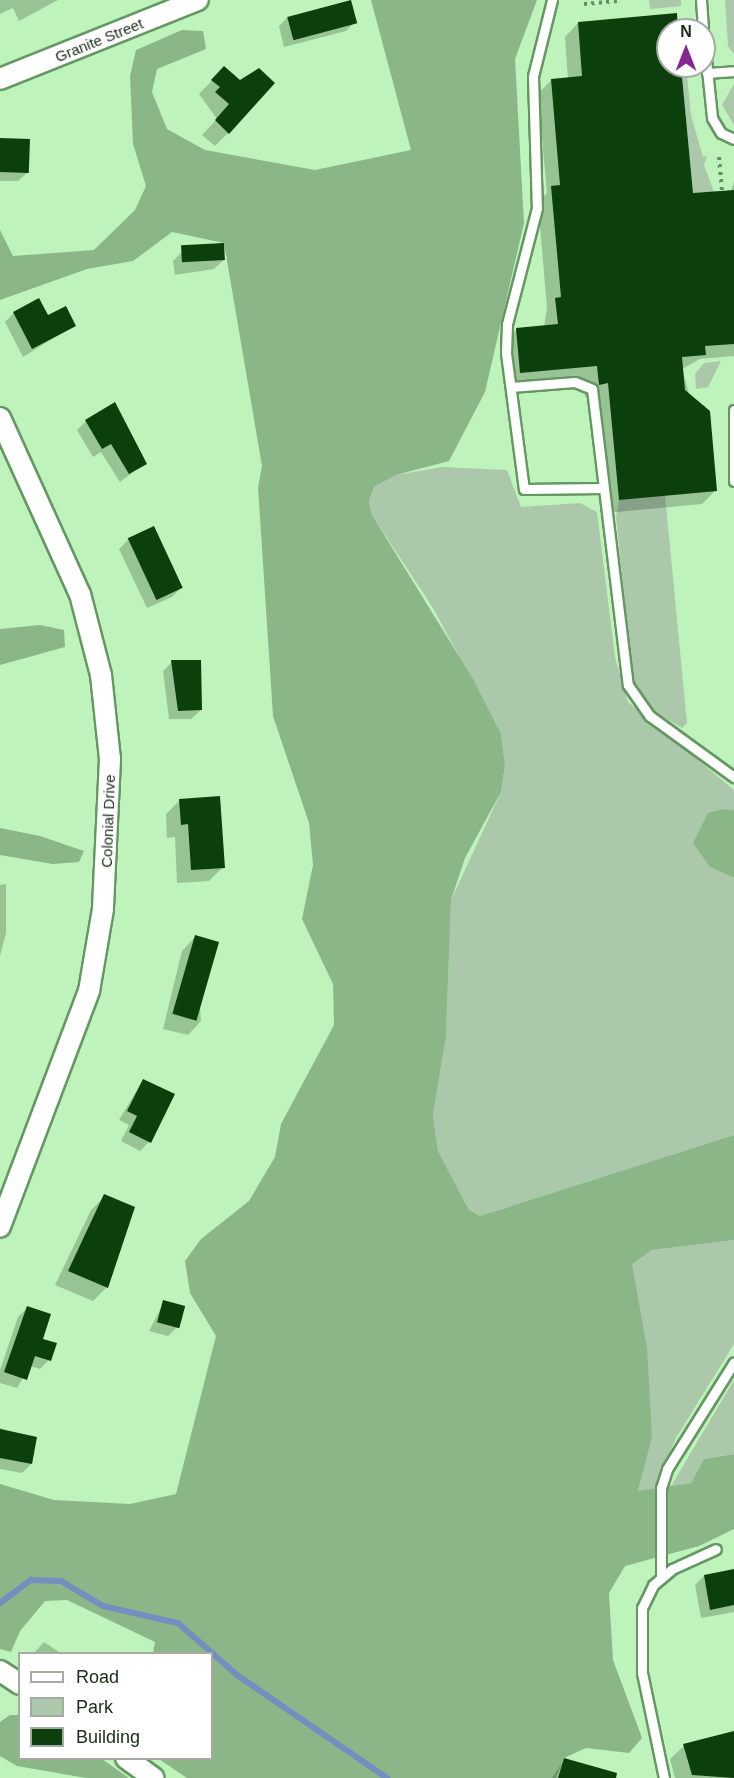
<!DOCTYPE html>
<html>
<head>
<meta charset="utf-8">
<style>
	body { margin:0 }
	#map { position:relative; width:734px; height:1778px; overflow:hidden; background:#bef4bb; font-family:Helvetica,sans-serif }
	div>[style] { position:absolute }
	.green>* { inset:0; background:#acc8aa }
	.forest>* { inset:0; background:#8ab688 }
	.shadow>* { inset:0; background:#0003 }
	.stream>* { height:6px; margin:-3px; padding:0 3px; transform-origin:3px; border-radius:3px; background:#748ec0 }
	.building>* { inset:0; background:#0b3f0c; transform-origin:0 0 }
	.path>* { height:4px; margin-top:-2px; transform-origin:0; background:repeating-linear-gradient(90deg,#658a64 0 3px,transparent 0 7.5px) }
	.roads { filter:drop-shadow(2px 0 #659762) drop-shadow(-2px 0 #659762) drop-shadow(0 2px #659762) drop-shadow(0 -2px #659762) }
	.service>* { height:9px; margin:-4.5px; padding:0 4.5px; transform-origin:4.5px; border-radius:4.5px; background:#fff }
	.minor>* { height:20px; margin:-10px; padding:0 10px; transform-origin:10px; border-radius:10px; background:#fff }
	span { translate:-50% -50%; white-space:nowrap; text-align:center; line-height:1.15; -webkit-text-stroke:6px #fff; paint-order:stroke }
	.street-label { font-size:15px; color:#182d17 }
	.legend { position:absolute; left:18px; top:1652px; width:195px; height:108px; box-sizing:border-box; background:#fff; border:2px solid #a3aba2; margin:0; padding:8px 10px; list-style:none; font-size:18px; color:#182d17 }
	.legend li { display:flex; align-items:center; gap:12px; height:30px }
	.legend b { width:30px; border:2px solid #a3aba2 }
	.north { position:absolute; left:656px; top:18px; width:60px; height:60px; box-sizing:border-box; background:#fff; border:2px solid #a3aba2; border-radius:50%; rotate:0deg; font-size:16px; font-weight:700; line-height:24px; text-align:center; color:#182d17 }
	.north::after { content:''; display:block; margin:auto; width:21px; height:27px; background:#852691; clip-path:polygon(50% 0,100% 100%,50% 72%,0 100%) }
</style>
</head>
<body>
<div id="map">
	<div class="green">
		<div style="clip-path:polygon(649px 0,681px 0,681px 6px,650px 9px)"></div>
		<div style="clip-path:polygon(725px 0,734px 0,734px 54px,728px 46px)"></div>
		<div style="clip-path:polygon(681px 66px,686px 66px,691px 115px,703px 157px,707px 156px,704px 165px,714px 192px,693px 193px)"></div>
		<div style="clip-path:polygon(734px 84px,734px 125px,722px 105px)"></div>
		<div style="clip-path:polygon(721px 361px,708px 387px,696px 389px,695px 374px,704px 363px)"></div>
		<div style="clip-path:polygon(442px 467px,507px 470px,521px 507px,580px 503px,597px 512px,615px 657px,628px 702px,734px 790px,734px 810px,724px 809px,710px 867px,734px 878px,734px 1135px,480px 1216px,469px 1210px,438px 1151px,433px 1115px,446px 1036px,451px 900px,501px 792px,505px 765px,501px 734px,433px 608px,372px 515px,369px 501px,374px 487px,396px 475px)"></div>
		<div style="clip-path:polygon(665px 495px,687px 723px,682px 728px,653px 711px,633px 680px,616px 517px,619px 500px)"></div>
		<div style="clip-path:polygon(734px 1240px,734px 1344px,676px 1438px,654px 1489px,638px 1492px,643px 1471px,632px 1264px,652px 1250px)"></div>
		<div style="clip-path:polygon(734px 1380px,734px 1454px,704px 1459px,691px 1483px,671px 1486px)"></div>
	</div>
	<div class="forest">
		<div style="clip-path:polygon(371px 0,537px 0,515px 59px,524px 223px,485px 392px,449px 461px,396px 475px,374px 487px,369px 501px,372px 515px,473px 679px,501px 734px,505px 765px,501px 792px,465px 858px,451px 900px,446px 1036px,433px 1115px,438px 1151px,469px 1210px,480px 1216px,734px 1135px,734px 1240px,652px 1250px,632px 1264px,647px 1348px,652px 1437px,638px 1491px,691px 1483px,704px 1459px,734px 1454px,734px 1529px,699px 1546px,625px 1566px,609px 1593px,613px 1660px,642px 1738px,629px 1753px,586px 1748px,564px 1758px,556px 1778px,187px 1778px,159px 1759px,212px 1758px,212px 1654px,153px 1653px,155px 1642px,67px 1600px,45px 1601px,20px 1631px,11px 1652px,0 1649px,0 1484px,54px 1500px,130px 1504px,176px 1494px,216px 1336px,190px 1293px,185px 1261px,201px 1239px,249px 1201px,275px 1157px,281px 1124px,334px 1025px,333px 984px,302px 919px,313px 865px,309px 823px,273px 716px,258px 487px,262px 466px,224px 243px,172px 232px,133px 261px,87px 269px,0 300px,0 230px,13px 256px,94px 250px,135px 210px,146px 186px,133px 144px,130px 76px,136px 50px,182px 30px,203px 31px,206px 49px,157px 69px,152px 92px,167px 129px,205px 150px,315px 170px,411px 150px)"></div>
		<div style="clip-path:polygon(40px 625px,64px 630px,65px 647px,0 665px,0 629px)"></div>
		<div style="clip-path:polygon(724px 809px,734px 810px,734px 878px,710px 867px,693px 843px,708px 813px)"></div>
		<div style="clip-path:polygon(0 828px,40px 836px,84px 851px,79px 862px,53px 864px,0 855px)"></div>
		<div style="clip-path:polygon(10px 1715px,19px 1715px,20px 1758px,102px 1759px,129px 1778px,86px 1778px,17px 1766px,0 1756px,0 1722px)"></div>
	</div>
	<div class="shadow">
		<div style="clip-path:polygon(0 0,58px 0,19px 21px,13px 8px,0 14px)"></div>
		<div style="clip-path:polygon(288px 17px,355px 22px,346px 31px,284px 47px,279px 26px)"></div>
		<div style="clip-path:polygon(578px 23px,677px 30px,668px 30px,668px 66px,680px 66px,691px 195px,731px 192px,734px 181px,734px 356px,700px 359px,682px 369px,716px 490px,702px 504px,606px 513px,595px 396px,585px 397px,584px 379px,506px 386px,503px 343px,516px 330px,544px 327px,547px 308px,538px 202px,547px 193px,538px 94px,551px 80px,568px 79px,565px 37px)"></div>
		<div style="clip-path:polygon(224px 68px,240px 82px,228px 133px,215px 146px,202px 135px,217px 119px,199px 94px)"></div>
		<div style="clip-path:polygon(0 140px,28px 172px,18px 181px,0 181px)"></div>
		<div style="clip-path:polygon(182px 252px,224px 260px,214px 269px,175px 275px,173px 261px)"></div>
		<div style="clip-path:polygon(14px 313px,47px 317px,75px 325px,23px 357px,5px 322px)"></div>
		<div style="clip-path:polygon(86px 421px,145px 463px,120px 482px,101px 452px,93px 457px,77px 430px)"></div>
		<div style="clip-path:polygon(128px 540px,181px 588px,172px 597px,147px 608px,119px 549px)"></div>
		<div style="clip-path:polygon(172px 662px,201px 710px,191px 719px,169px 719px,163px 671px)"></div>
		<div style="clip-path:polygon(180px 800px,223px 867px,209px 881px,177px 883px,175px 837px,167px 838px,166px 814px)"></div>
		<div style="clip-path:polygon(6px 884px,6px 933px,0 956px,0 885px)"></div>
		<div style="clip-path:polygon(195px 937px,201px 1021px,188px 1035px,163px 1029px,182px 951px)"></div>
		<div style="clip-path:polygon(143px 1080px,149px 1142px,140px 1151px,121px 1141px,129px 1125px,119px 1120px)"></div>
		<div style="clip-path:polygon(105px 1196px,107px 1287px,93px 1301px,55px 1285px,91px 1210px)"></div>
		<div style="clip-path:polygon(164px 1302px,177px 1327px,168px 1336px,149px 1331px)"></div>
		<div style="clip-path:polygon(27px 1308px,49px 1360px,40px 1369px,30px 1366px,17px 1388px,0 1383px,0 1370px,18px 1317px)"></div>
		<div style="clip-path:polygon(0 1428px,36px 1438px,31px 1464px,22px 1473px,0 1469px)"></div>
		<div style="clip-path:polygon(734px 1570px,734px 1612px,701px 1618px,695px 1585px,704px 1576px)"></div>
		<div style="clip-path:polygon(44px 1642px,62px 1654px,33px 1654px)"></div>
		<div style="clip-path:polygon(684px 1746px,734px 1772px,734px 1778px,675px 1778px,670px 1759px)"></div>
		<div style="clip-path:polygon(564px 1760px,588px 1778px,552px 1778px)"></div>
	</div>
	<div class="stream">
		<div style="left:0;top:1603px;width:39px;rotate:-37deg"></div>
		<div style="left:31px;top:1580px;width:30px;rotate:2deg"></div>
		<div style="left:61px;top:1581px;width:49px;rotate:30.8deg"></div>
		<div style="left:103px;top:1606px;width:77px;rotate:12.8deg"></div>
		<div style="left:178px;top:1623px;width:79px;rotate:41.4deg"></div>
		<div style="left:237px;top:1675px;width:182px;rotate:34.5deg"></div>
	</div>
	<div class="building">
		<div style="left:351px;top:0;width:24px;height:66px;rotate:75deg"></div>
		<div style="clip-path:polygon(677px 13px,678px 30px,668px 30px,668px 66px,681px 66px,693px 193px,734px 190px,734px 344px,705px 346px,706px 355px,682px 357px,685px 390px,710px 411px,717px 491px,619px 500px,608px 383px,599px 385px,597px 366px,520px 373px,516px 328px,558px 324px,555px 298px,561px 297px,551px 186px,560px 185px,551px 79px,582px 76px,578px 22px)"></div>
		<div style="clip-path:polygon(224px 66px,240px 80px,259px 68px,275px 83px,229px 134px,215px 120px,229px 104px,215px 92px,220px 87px,211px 80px)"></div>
		<div style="left:0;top:138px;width:30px;height:34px;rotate:2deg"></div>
		<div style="left:224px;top:243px;width:17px;height:43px;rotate:87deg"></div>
		<div style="clip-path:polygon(39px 298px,48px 315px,66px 306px,76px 326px,32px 349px,13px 312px)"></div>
		<div style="clip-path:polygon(115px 402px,147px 464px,129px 474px,111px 444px,102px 449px,85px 420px)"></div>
		<div style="left:154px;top:526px;width:68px;height:29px;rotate:65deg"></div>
		<div style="clip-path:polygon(171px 660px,201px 660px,202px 710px,178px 711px)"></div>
		<div style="clip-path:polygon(220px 796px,225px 868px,191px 870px,188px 824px,181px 825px,179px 799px)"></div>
		<div style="left:195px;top:935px;width:25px;height:82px;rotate:16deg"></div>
		<div style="clip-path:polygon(143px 1079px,175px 1094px,151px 1143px,129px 1132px,137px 1116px,127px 1111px)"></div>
		<div style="clip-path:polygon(104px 1194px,135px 1207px,108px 1288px,68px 1271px)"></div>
		<div style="left:163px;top:1300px;width:23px;height:23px;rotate:15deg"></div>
		<div style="clip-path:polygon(27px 1306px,51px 1314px,43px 1339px,57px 1343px,51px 1361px,35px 1356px,27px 1380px,4px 1372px)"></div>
		<div style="clip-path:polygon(0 1429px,37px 1437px,32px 1464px,0 1458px)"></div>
		<div style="clip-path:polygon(734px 1569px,734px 1605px,710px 1610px,704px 1575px)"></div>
		<div style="clip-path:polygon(734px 1731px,734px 1778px,692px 1775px,683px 1744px)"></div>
		<div style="clip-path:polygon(564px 1758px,617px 1773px,616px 1778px,558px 1778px)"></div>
	</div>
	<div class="path">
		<div style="left:584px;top:4px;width:33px;rotate:-5deg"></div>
		<div style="left:719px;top:157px;width:34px;rotate:85deg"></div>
	</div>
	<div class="roads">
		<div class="service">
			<div style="left:552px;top:0;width:78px;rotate:104deg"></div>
			<div style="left:533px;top:76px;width:132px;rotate:88.3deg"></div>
			<div style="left:537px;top:208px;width:120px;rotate:104.5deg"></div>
			<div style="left:507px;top:324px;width:29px;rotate:92deg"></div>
			<div style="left:506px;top:353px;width:137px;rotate:82.5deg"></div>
			<div style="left:524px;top:489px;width:78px;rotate:-0.7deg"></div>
			<div style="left:701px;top:0;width:30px;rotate:86deg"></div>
			<div style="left:704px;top:40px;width:78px;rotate:84.1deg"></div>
			<div style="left:712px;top:118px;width:17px;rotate:59deg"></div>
			<div style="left:721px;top:133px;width:14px;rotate:25deg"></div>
			<div style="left:707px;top:73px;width:27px;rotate:-4deg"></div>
			<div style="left:511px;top:387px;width:64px;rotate:-4.5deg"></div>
			<div style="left:575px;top:382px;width:18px;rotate:22deg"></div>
			<div style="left:592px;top:389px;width:298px;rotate:83.1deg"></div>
			<div style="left:628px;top:685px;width:38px;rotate:55deg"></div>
			<div style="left:650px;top:716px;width:104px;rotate:36deg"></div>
			<div style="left:734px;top:410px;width:71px;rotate:90deg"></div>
			<div style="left:661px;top:1578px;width:90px;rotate:-90deg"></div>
			<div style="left:661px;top:1488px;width:20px;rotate:-72deg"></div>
			<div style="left:667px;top:1469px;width:126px;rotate:-57.9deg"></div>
			<div style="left:664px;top:1778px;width:107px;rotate:-101.8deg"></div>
			<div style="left:642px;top:1673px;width:65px;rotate:-90deg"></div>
			<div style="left:642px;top:1608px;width:25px;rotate:-64deg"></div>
			<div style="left:653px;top:1585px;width:25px;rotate:-40deg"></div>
			<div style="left:672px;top:1569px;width:48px;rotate:-24.4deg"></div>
		</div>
		<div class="minor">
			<div style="left:0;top:79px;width:213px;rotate:-21.8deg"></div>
			<div style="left:0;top:418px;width:193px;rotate:65.6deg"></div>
			<div style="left:80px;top:594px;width:84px;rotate:75.5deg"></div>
			<div style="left:101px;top:675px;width:84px;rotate:83.9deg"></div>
			<div style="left:110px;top:759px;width:150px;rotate:92.7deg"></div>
			<div style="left:103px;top:909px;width:83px;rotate:99.7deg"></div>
			<div style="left:89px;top:991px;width:252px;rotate:110.7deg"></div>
			<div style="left:0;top:1671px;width:24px;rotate:33deg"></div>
			<div style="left:126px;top:1758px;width:34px;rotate:36deg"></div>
		</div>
	</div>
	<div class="street-label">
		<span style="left:99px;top:40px;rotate:-22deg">Granite Street</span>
		<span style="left:108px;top:821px;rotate:-88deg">Colonial Drive</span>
	</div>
	<ul class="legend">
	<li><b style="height:8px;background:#fff"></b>Road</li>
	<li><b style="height:16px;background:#acc8aa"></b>Park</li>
	<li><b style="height:16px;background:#0b3f0c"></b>Building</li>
	</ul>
	<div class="north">N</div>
</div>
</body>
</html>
